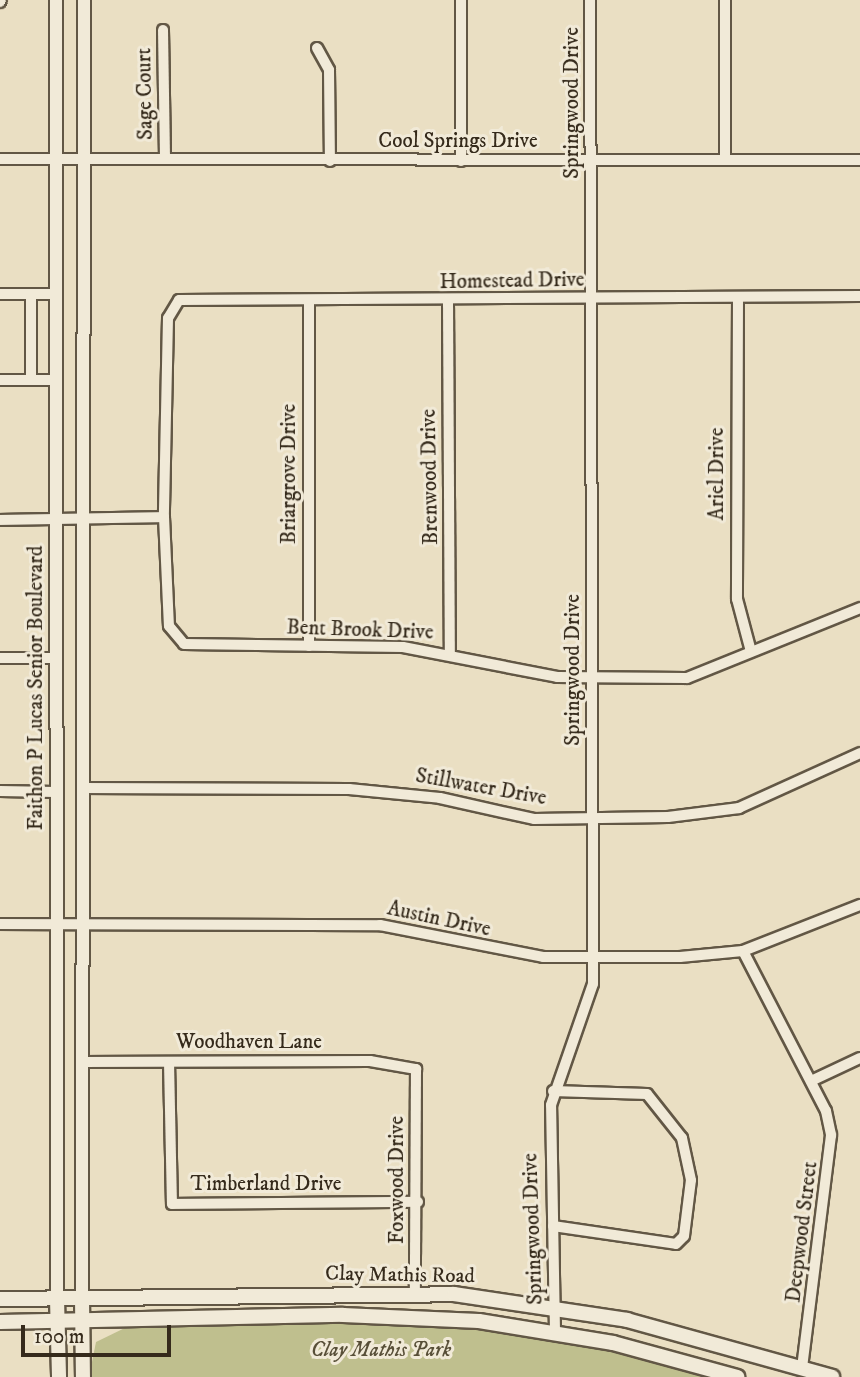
<!DOCTYPE html>
<html>
<head>
<meta charset="utf-8">
<style>
	body { margin:0 }
	#map { position:relative; width:860px; height:1377px; overflow:hidden; background:#eadfc3; font-family:"IM FELL DW Pica",serif }
	div>[style] { position:absolute }
	.green>* { inset:0; background:#bfbf8e }
	.roads { filter:drop-shadow(2px 0 #625745) drop-shadow(-2px 0 #625745) drop-shadow(0 2px #625745) drop-shadow(0 -2px #625745) }
	.minor>* { height:10px; margin:-5px; padding:0 5px; transform-origin:5px; border-radius:5px; background:#f1ead8 }
	.tertiary>* { height:12px; margin:-6px; padding:0 6px; transform-origin:6px; border-radius:6px; background:#f1ead8 }
	.secondary>* { height:14px; margin:-7px; padding:0 7px; transform-origin:7px; border-radius:7px; background:#f1ead8 }
	span { translate:-50% -50%; white-space:nowrap; text-align:center; line-height:1.15; -webkit-text-stroke:6px #f1ead8; paint-order:stroke }
	.street-label { font-size:21px; color:#352a1b }
	.park-label { font-size:21px; color:#584f38; font-style:italic }
	.scale { position:absolute; left:21px; top:1325px; width:150px; height:32px; box-sizing:border-box; border:4px solid #352a1b; border-top:0; padding-left:9px; font-size:21px; line-height:24px; white-space:nowrap; color:#352a1b; -webkit-text-stroke:5px #f1ead8; paint-order:stroke }
</style>
</head>
<body>
<div id="map">
	<div class="green">
		<div style="clip-path:polygon(372px 1321px,545px 1333px,726px 1377px,89px 1377px,96px 1342px,131px 1325px)"></div>
	</div>
	<div class="roads">
		<div class="minor">
			<div style="left:461px;top:0;width:161px;rotate:90deg"></div>
			<div style="left:0;top:2px;width:2px;rotate:-63deg"></div>
			<div style="left:163px;top:30px;width:127px;rotate:89.1deg"></div>
			<div style="left:317px;top:48px;width:25px;rotate:61deg"></div>
			<div style="left:329px;top:70px;width:91px;rotate:89.4deg"></div>
			<div style="left:0;top:159px;width:860px;rotate:0.07deg"></div>
			<div style="left:725px;top:160px;width:160px;rotate:-90deg"></div>
			<div style="left:0;top:294px;width:56px"></div>
			<div style="left:860px;top:296px;width:681px;rotate:179.66deg"></div>
			<div style="left:179px;top:300px;width:21px;rotate:121deg"></div>
			<div style="left:168px;top:318px;width:199px;rotate:91.2deg"></div>
			<div style="left:164px;top:517px;width:109px;rotate:87.4deg"></div>
			<div style="left:169px;top:626px;width:23px;rotate:50deg"></div>
			<div style="left:184px;top:644px;width:219px;rotate:0.8deg"></div>
			<div style="left:403px;top:647px;width:157px;rotate:11deg"></div>
			<div style="left:557px;top:677px;width:130px;rotate:0.4deg"></div>
			<div style="left:687px;top:678px;width:187px;rotate:-22deg"></div>
			<div style="left:738px;top:298px;width:301px;rotate:90.2deg"></div>
			<div style="left:737px;top:599px;width:51px;rotate:75.1deg"></div>
			<div style="left:448px;top:301px;width:351px;rotate:89.7deg"></div>
			<div style="left:309px;top:302px;width:344px;rotate:90deg"></div>
			<div style="left:0;top:380px;width:56px"></div>
			<div style="left:31px;top:380px;width:86px;rotate:-90deg"></div>
			<div style="left:0;top:520px;width:164px;rotate:-1deg"></div>
			<div style="left:0;top:658px;width:56px"></div>
			<div style="left:82px;top:788px;width:267px;rotate:0.2deg"></div>
			<div style="left:349px;top:789px;width:91px;rotate:5.6deg"></div>
			<div style="left:440px;top:798px;width:96px;rotate:12.6deg"></div>
			<div style="left:534px;top:819px;width:134px;rotate:-0.9deg"></div>
			<div style="left:668px;top:817px;width:72px;rotate:-7.2deg"></div>
			<div style="left:739px;top:808px;width:133px;rotate:-24.4deg"></div>
			<div style="left:0;top:791px;width:55px;rotate:1deg"></div>
			<div style="left:0;top:924px;width:380px;rotate:0.2deg"></div>
			<div style="left:380px;top:925px;width:166px;rotate:11.1deg"></div>
			<div style="left:543px;top:957px;width:137px"></div>
			<div style="left:680px;top:957px;width:63px;rotate:-5.4deg"></div>
			<div style="left:743px;top:951px;width:126px;rotate:-21.5deg"></div>
			<div style="left:743px;top:951px;width:180px;rotate:62.6deg"></div>
			<div style="left:826px;top:1111px;width:25px;rotate:78deg"></div>
			<div style="left:831px;top:1135px;width:236px;rotate:97.1deg"></div>
			<div style="left:82px;top:1062px;width:288px;rotate:-0.2deg"></div>
			<div style="left:370px;top:1061px;width:47px;rotate:9.9deg"></div>
			<div style="left:416px;top:1069px;width:223px;rotate:90.3deg"></div>
			<div style="left:169px;top:1062px;width:142px;rotate:88.8deg"></div>
			<div style="left:172px;top:1204px;width:246px;rotate:-0.5deg"></div>
			<div style="left:811px;top:1081px;width:54px;rotate:-25.1deg"></div>
			<div style="left:553px;top:1226px;width:124px;rotate:8.3deg"></div>
			<div style="left:676px;top:1244px;width:11px;rotate:-45deg"></div>
			<div style="left:684px;top:1236px;width:56px;rotate:-82.9deg"></div>
			<div style="left:691px;top:1180px;width:43px;rotate:-102.1deg"></div>
			<div style="left:682px;top:1138px;width:56px;rotate:-128.5deg"></div>
			<div style="left:647px;top:1094px;width:94px;rotate:-178.2deg"></div>
			<div style="left:555px;top:1331px;width:226px;rotate:-91deg"></div>
			<div style="left:551px;top:1105px;width:128px;rotate:-70.9deg"></div>
			<div style="left:593px;top:984px;width:984px;rotate:-90.17deg"></div>
		</div>
		<div class="tertiary">
			<div style="left:56px;top:0;width:1299px;rotate:89.96deg"></div>
			<div style="left:82px;top:1299px;width:1299px;rotate:-89.91deg"></div>
		</div>
		<div class="secondary">
			<div style="left:0;top:1299px;width:454px;rotate:-0.6deg"></div>
			<div style="left:454px;top:1294px;width:175px;rotate:8.5deg"></div>
			<div style="left:627px;top:1320px;width:213px;rotate:15.5deg"></div>
			<div style="left:57px;top:1299px;width:78px;rotate:88.5deg"></div>
			<div style="left:82px;top:1299px;width:78px;rotate:89.3deg"></div>
			<div style="left:0;top:1322px;width:343px;rotate:-1.2deg"></div>
			<div style="left:343px;top:1315px;width:136px;rotate:2.5deg"></div>
			<div style="left:479px;top:1321px;width:136px;rotate:9.3deg"></div>
			<div style="left:613px;top:1343px;width:129px;rotate:15.3deg"></div>
		</div>
	</div>
	<div class="street-label">
		<span style="left:145px;top:94px;rotate:-91deg">Sage Court</span>
		<span style="left:572px;top:103px;rotate:-90deg">Springwood Drive</span>
		<span style="left:458px;top:141px">Cool Springs Drive</span>
		<span style="left:512px;top:281px;rotate:-1deg">Homestead Drive</span>
		<span style="left:289px;top:474px;rotate:-90deg">Briargrove Drive</span>
		<span style="left:717px;top:474px;rotate:-90deg">Ariel Drive</span>
		<span style="left:430px;top:477px;rotate:-91deg">Brenwood Drive</span>
		<span style="left:360px;top:630px;rotate:2deg">Bent Brook Drive</span>
		<span style="left:573px;top:670px;rotate:-90deg">Springwood Drive</span>
		<span style="left:36px;top:688px;rotate:-90deg">Faithon P Lucas Senior Boulevard</span>
		<span style="left:481px;top:787px;rotate:10deg">Stillwater Drive</span>
		<span style="left:439px;top:919px;rotate:12deg">Austin Drive</span>
		<span style="left:249px;top:1042px">Woodhaven Lane</span>
		<span style="left:397px;top:1180px;rotate:-90deg">Foxwood Drive</span>
		<span style="left:266px;top:1184px">Timberland Drive</span>
		<span style="left:533px;top:1229px;rotate:-92deg">Springwood Drive</span>
		<span style="left:802px;top:1232px;rotate:-83deg">Deepwood Street</span>
		<span style="left:400px;top:1275px;rotate:1deg">Clay Mathis Road</span>
	</div>
	<div class="park-label">
		<span style="left:381px;top:1350px">Clay Mathis Park</span>
	</div>
	<div class="scale">100 m</div>
</div>
</body>
</html>
